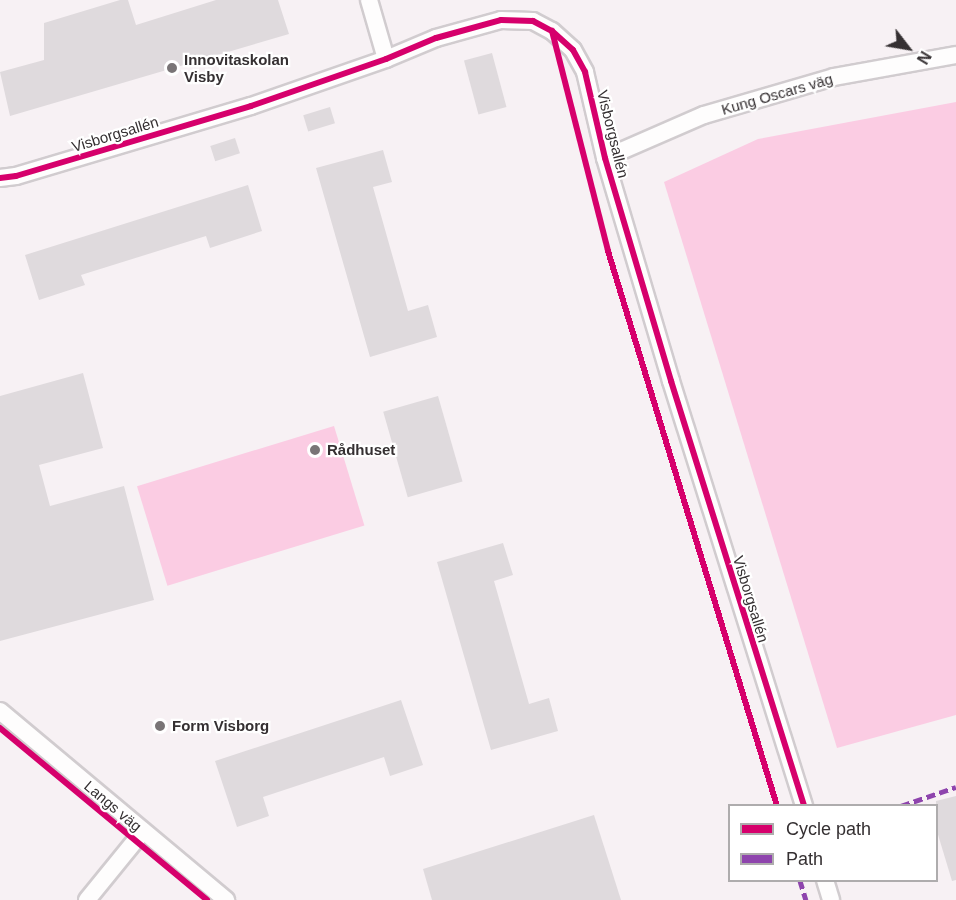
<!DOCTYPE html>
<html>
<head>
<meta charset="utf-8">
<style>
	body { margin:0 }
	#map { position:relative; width:956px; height:900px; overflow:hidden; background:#f7f1f4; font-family:Helvetica,sans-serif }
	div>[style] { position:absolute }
	.green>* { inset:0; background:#fbcce3; transform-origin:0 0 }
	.building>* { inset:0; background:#dfdadd; transform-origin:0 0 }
	.roads { filter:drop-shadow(2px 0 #d1cccf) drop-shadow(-2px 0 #d1cccf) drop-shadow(0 2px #d1cccf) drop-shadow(0 -2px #d1cccf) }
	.minor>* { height:16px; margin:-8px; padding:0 8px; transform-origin:8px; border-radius:8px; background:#fefdfd }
	.quiet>* { height:4.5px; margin-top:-2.25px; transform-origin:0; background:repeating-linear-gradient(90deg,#8e44ad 0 9px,transparent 0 13.5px) }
	.cycleway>* { height:6px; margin:-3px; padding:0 3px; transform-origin:3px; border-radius:3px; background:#d6006c }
	.dots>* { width:16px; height:16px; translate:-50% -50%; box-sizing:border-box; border:3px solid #fff; border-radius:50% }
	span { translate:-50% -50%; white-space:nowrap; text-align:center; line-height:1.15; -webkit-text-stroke:4.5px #fff; paint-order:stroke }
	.poi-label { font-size:15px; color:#353032; font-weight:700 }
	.left { translate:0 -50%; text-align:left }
	.street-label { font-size:15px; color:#353032 }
	.legend { position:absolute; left:728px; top:804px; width:210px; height:78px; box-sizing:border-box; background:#fff; border:2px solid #aeacad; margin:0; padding:8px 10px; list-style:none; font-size:18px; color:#353032 }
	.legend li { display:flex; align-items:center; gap:12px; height:30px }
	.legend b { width:30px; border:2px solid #aeacad }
	.north { position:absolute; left:878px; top:18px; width:60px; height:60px; -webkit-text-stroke:4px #fff; paint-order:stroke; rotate:121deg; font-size:16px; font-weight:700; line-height:24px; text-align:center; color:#353032 }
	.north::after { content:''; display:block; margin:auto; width:21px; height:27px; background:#353032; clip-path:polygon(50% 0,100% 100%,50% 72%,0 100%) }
</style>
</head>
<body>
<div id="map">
	<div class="green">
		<div style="clip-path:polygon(956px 102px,956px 715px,837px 748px,664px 182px,758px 139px)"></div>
		<div style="left:334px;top:426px;width:104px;height:206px;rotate:73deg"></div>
	</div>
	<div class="building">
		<div style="clip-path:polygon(120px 0,128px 0,136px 25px,216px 0,278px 0,289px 34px,10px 116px,0 72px,44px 60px,44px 23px)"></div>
		<div style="left:492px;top:53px;width:56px;height:29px;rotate:75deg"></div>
		<div style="left:330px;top:107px;width:17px;height:28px;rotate:73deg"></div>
		<div style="left:235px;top:138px;width:16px;height:26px;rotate:72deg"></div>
		<div style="clip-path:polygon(383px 150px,392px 182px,373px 187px,408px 311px,428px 305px,437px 337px,370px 357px,316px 168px)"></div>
		<div style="clip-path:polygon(248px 185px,262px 231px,210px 248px,206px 236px,81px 275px,85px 285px,39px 300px,25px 255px)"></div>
		<div style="clip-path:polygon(83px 373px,103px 448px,39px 465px,50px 506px,124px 486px,154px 600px,0 641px,0 396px)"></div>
		<div style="left:438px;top:396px;width:89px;height:57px;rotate:74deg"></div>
		<div style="clip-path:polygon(503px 543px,513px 575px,494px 581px,529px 704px,549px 698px,558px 731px,491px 750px,437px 562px)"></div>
		<div style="clip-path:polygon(401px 700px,423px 765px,390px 776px,384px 757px,263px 797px,269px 816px,237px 827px,215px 761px)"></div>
		<div style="clip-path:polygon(956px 796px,956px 880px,952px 881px,936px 828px,936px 801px)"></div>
		<div style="clip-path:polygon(594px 815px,621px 900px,432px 900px,423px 869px)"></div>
	</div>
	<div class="roads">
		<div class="minor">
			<div style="left:369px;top:0;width:61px;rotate:73.9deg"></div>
			<div style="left:605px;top:158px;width:108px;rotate:-23.5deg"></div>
			<div style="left:704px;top:115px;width:135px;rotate:-16.3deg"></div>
			<div style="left:834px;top:77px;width:124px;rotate:-10.2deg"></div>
			<div style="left:0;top:178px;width:16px;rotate:-7deg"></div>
			<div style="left:16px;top:176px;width:245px;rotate:-16.6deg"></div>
			<div style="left:251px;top:106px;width:143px;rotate:-19.2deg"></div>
			<div style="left:386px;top:59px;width:54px;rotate:-22.8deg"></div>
			<div style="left:436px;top:38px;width:67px;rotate:-15.5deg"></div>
			<div style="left:501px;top:20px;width:32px;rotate:2deg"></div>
			<div style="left:533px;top:21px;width:21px;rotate:28deg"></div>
			<div style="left:552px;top:31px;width:28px;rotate:42deg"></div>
			<div style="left:573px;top:50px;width:25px;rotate:61deg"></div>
			<div style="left:585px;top:72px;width:88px;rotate:76.9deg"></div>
			<div style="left:605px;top:158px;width:233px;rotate:73.5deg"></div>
			<div style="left:671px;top:381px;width:445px;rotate:72.6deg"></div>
			<div style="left:0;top:711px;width:295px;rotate:39.9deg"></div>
			<div style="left:825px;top:880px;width:21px;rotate:73deg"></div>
			<div style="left:87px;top:900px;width:89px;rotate:-50.9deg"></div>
		</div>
	</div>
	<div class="quiet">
		<div style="left:901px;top:806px;width:58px;rotate:-19.1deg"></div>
		<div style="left:800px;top:880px;width:21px;rotate:73deg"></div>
	</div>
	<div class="cycleway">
		<div style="left:552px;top:31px;width:227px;rotate:75.7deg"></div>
		<div style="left:608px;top:251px;width:580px;rotate:73.06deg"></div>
		<div style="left:0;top:178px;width:16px;rotate:-7deg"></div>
		<div style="left:16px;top:176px;width:245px;rotate:-16.6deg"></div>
		<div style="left:251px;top:106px;width:143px;rotate:-19.2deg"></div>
		<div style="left:386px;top:59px;width:54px;rotate:-22.8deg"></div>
		<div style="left:436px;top:38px;width:67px;rotate:-15.5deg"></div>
		<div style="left:501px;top:20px;width:32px;rotate:2deg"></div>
		<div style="left:533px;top:21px;width:21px;rotate:28deg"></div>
		<div style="left:552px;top:31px;width:28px;rotate:42deg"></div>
		<div style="left:573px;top:50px;width:25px;rotate:61deg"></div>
		<div style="left:585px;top:72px;width:88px;rotate:76.9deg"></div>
		<div style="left:605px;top:158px;width:233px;rotate:73.5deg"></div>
		<div style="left:671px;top:381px;width:445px;rotate:72.6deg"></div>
		<div style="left:0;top:728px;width:269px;rotate:39.7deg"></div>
	</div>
	<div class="dots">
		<div style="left:172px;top:68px;background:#797476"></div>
		<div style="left:315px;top:450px;background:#797476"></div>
		<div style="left:160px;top:726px;background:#797476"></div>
	</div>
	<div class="poi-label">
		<span class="left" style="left:184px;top:68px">Innovitaskolan<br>Visby</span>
		<span class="left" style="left:327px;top:450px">Rådhuset</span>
		<span class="left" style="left:172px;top:726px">Form Visborg</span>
	</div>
	<div class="street-label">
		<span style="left:777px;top:94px;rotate:-16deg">Kung Oscars väg</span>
		<span style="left:115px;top:134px;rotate:-17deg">Visborgsallén</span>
		<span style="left:613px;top:134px;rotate:76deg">Visborgsallén</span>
		<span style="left:751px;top:599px;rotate:73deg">Visborgsallén</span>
		<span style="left:113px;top:806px;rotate:40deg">Langs väg</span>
	</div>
	<ul class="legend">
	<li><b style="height:8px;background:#d6006c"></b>Cycle path</li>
	<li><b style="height:8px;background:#8e44ad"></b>Path</li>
	</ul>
	<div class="north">N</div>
</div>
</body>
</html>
